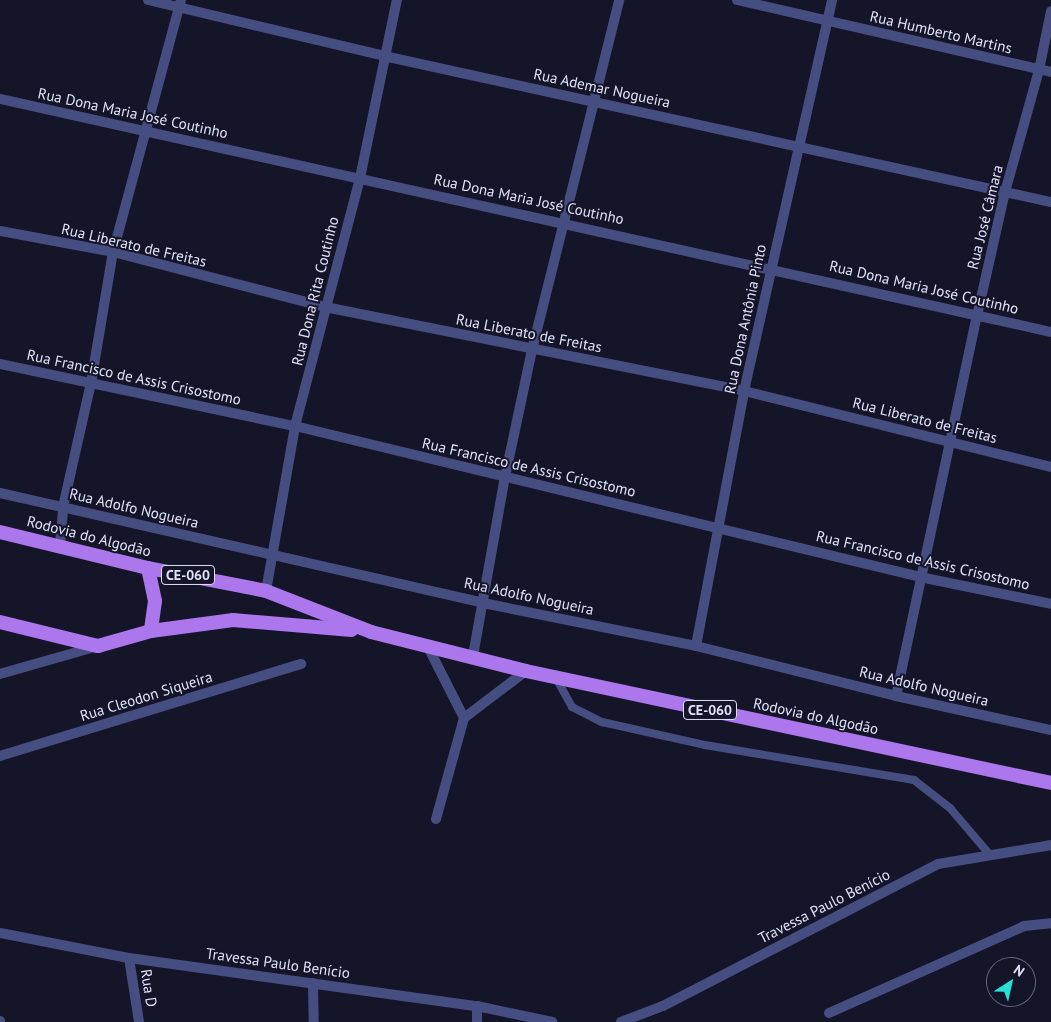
<!DOCTYPE html>
<html>
<head>
<meta charset="utf-8">
<style>
	body { margin:0 }
	#map { position:relative; width:1051px; height:1022px; overflow:hidden; background:#151529; font-family:"PT Sans",sans-serif }
	div>[style] { position:absolute }
	.service>* { height:8px; margin:-4px; padding:0 4px; transform-origin:4px; border-radius:4px; background:#464e81 }
	.minor>* { height:10px; margin:-5px; padding:0 5px; transform-origin:5px; border-radius:5px; background:#464e81 }
	.tertiary>* { height:10px; margin:-5px; padding:0 5px; transform-origin:5px; border-radius:5px; background:#464e81 }
	.primary>* { height:14px; margin:-7px; padding:0 7px; transform-origin:7px; border-radius:7px; background:#ac76ec }
	span { translate:-50% -50%; white-space:nowrap; text-align:center; line-height:1.15; -webkit-text-stroke:4px #151529; paint-order:stroke }
	.shield-label span { padding:1px 4px; background:#151529; border:1px solid; border-radius:4px; -webkit-text-stroke-width:0 }
	.shield-label { font-size:14px; color:#e0e2fb; font-weight:700 }
	.street-label { font-size:15px; color:#e0e2fb }
	.north { position:absolute; left:986px; top:957px; width:50px; height:50px; box-sizing:border-box; background:#151529; border:1px solid #66677d; border-radius:50%; rotate:35deg; font-size:14px; font-weight:700; line-height:20px; text-align:center; color:#e0e2fb }
	.north::after { content:''; display:block; margin:auto; width:18px; height:22px; background:#27e0d3; clip-path:polygon(50% 0,100% 100%,50% 72%,0 100%) }
</style>
</head>
<body>
<div id="map">
	<div class="service">
		<div style="left:556px;top:678px;width:33px;rotate:61deg"></div>
		<div style="left:572px;top:707px;width:34px;rotate:27deg"></div>
		<div style="left:602px;top:722px;width:106px;rotate:12.6deg"></div>
		<div style="left:705px;top:745px;width:212px;rotate:9.5deg"></div>
		<div style="left:914px;top:780px;width:46px;rotate:37.9deg"></div>
		<div style="left:950px;top:808px;width:62px;rotate:49.6deg"></div>
	</div>
	<div class="minor">
		<div style="left:148px;top:0;width:243px;rotate:13.3deg"></div>
		<div style="left:384px;top:56px;width:683px;rotate:12.35deg"></div>
		<div style="left:737px;top:0;width:322px;rotate:12.9deg"></div>
		<div style="left:0;top:99px;width:1077px;rotate:12.5deg"></div>
		<div style="left:0;top:231px;width:115px;rotate:10.5deg"></div>
		<div style="left:113px;top:252px;width:219px;rotate:14.5deg"></div>
		<div style="left:325px;top:307px;width:427px;rotate:11.3deg"></div>
		<div style="left:744px;top:391px;width:316px;rotate:13.9deg"></div>
		<div style="left:0;top:364px;width:301px;rotate:11.9deg"></div>
		<div style="left:295px;top:426px;width:643px;rotate:13.58deg"></div>
		<div style="left:920px;top:577px;width:134px;rotate:11.6deg"></div>
		<div style="left:0;top:493px;width:495px;rotate:12.8deg"></div>
		<div style="left:483px;top:603px;width:217px;rotate:11.4deg"></div>
		<div style="left:696px;top:646px;width:206px;rotate:14deg"></div>
		<div style="left:896px;top:696px;width:159px;rotate:12.4deg"></div>
		<div style="left:60px;top:545px;width:38px;rotate:-85deg"></div>
		<div style="left:63px;top:507px;width:127px;rotate:-77.3deg"></div>
		<div style="left:91px;top:383px;width:133px;rotate:-80.5deg"></div>
		<div style="left:113px;top:252px;width:261px;rotate:-74.9deg"></div>
		<div style="left:266px;top:591px;width:168px;rotate:-80deg"></div>
		<div style="left:295px;top:426px;width:256px;rotate:-75.3deg"></div>
		<div style="left:360px;top:178px;width:182px;rotate:-78.3deg"></div>
		<div style="left:696px;top:646px;width:259px;rotate:-79.3deg"></div>
		<div style="left:744px;top:391px;width:401px;rotate:-77.3deg"></div>
		<div style="left:428px;top:647px;width:80px;rotate:63.1deg"></div>
		<div style="left:473px;top:656px;width:182px;rotate:-79.9deg"></div>
		<div style="left:505px;top:477px;width:130px;rotate:-78deg"></div>
		<div style="left:532px;top:350px;width:361px;rotate:-76deg"></div>
		<div style="left:896px;top:696px;width:389px;rotate:-78deg"></div>
		<div style="left:977px;top:316px;width:127px;rotate:-77.3deg"></div>
		<div style="left:1005px;top:192px;width:127px;rotate:-74.4deg"></div>
		<div style="left:1039px;top:70px;width:60px;rotate:-78.5deg"></div>
		<div style="left:0;top:756px;width:315px;rotate:-17deg"></div>
		<div style="left:436px;top:819px;width:105px;rotate:-74.5deg"></div>
		<div style="left:464px;top:718px;width:78px;rotate:-37.2deg"></div>
		<div style="left:0;top:933px;width:131px;rotate:11deg"></div>
		<div style="left:129px;top:958px;width:351px;rotate:7.9deg"></div>
		<div style="left:477px;top:1006px;width:77px;rotate:12deg"></div>
		<div style="left:129px;top:958px;width:65px;rotate:81.1deg"></div>
		<div style="left:313px;top:983px;width:39px;rotate:89deg"></div>
		<div style="left:477px;top:1006px;width:16px;rotate:90deg"></div>
		<div style="left:829px;top:1013px;width:214px;rotate:-24deg"></div>
		<div style="left:1024px;top:926px;width:27px;rotate:-6deg"></div>
		<div style="left:0;top:1021px;width:1px;rotate:90deg"></div>
		<div style="left:621px;top:1022px;width:45px;rotate:-20.9deg"></div>
		<div style="left:663px;top:1006px;width:309px;rotate:-27.3deg"></div>
		<div style="left:938px;top:864px;width:115px;rotate:-9.5deg"></div>
	</div>
	<div class="tertiary">
		<div style="left:0;top:674px;width:102px;rotate:-15.9deg"></div>
	</div>
	<div class="primary">
		<div style="left:0;top:532px;width:152px;rotate:13.7deg"></div>
		<div style="left:148px;top:568px;width:120px;rotate:11deg"></div>
		<div style="left:266px;top:591px;width:113px;rotate:21.3deg"></div>
		<div style="left:371px;top:632px;width:160px;rotate:14.1deg"></div>
		<div style="left:526px;top:671px;width:537px;rotate:12.04deg"></div>
		<div style="left:148px;top:568px;width:34px;rotate:78deg"></div>
		<div style="left:155px;top:601px;width:30px;rotate:98deg"></div>
		<div style="left:0;top:622px;width:101px;rotate:13.8deg"></div>
		<div style="left:98px;top:646px;width:55px;rotate:-15.8deg"></div>
		<div style="left:151px;top:631px;width:83px;rotate:-7.6deg"></div>
		<div style="left:233px;top:620px;width:119px;rotate:4.8deg"></div>
	</div>
	<div class="shield-label">
		<span style="left:188px;top:575px">CE-060</span>
		<span style="left:710px;top:710px">CE-060</span>
	</div>
	<div class="street-label">
		<span style="left:941px;top:32px;rotate:13deg">Rua Humberto Martins</span>
		<span style="left:602px;top:88px;rotate:12deg">Rua Ademar Nogueira</span>
		<span style="left:133px;top:113px;rotate:12deg">Rua Dona Maria José Coutinho</span>
		<span style="left:529px;top:199px;rotate:12deg">Rua Dona Maria José Coutinho</span>
		<span style="left:985px;top:217px;rotate:-76deg">Rua José Câmara</span>
		<span style="left:134px;top:245px;rotate:13deg">Rua Liberato de Freitas</span>
		<span style="left:924px;top:287px;rotate:13deg">Rua Dona Maria José Coutinho</span>
		<span style="left:315px;top:291px;rotate:-76deg">Rua Dona Rita Coutinho</span>
		<span style="left:745px;top:319px;rotate:-78deg">Rua Dona Antônia Pinto</span>
		<span style="left:529px;top:333px;rotate:11deg">Rua Liberato de Freitas</span>
		<span style="left:134px;top:377px;rotate:12deg">Rua Francisco de Assis Crisostomo</span>
		<span style="left:925px;top:420px;rotate:14deg">Rua Liberato de Freitas</span>
		<span style="left:529px;top:467px;rotate:13deg">Rua Francisco de Assis Crisostomo</span>
		<span style="left:134px;top:508px;rotate:13deg">Rua Adolfo Nogueira</span>
		<span style="left:89px;top:536px;rotate:14deg">Rodovia do Algodão</span>
		<span style="left:923px;top:560px;rotate:13deg">Rua Francisco de Assis Crisostomo</span>
		<span style="left:529px;top:596px;rotate:12deg">Rua Adolfo Nogueira</span>
		<span style="left:924px;top:686px;rotate:13deg">Rua Adolfo Nogueira</span>
		<span style="left:146px;top:696px;rotate:-17deg">Rua Cleodon Siqueira</span>
		<span style="left:816px;top:716px;rotate:12deg">Rodovia do Algodão</span>
		<span style="left:824px;top:906px;rotate:-27deg">Travessa Paulo Benício</span>
		<span style="left:278px;top:963px;rotate:8deg">Travessa Paulo Benício</span>
		<span style="left:149px;top:988px;rotate:81deg">Rua D</span>
	</div>
	<div class="north">N</div>
</div>
</body>
</html>
